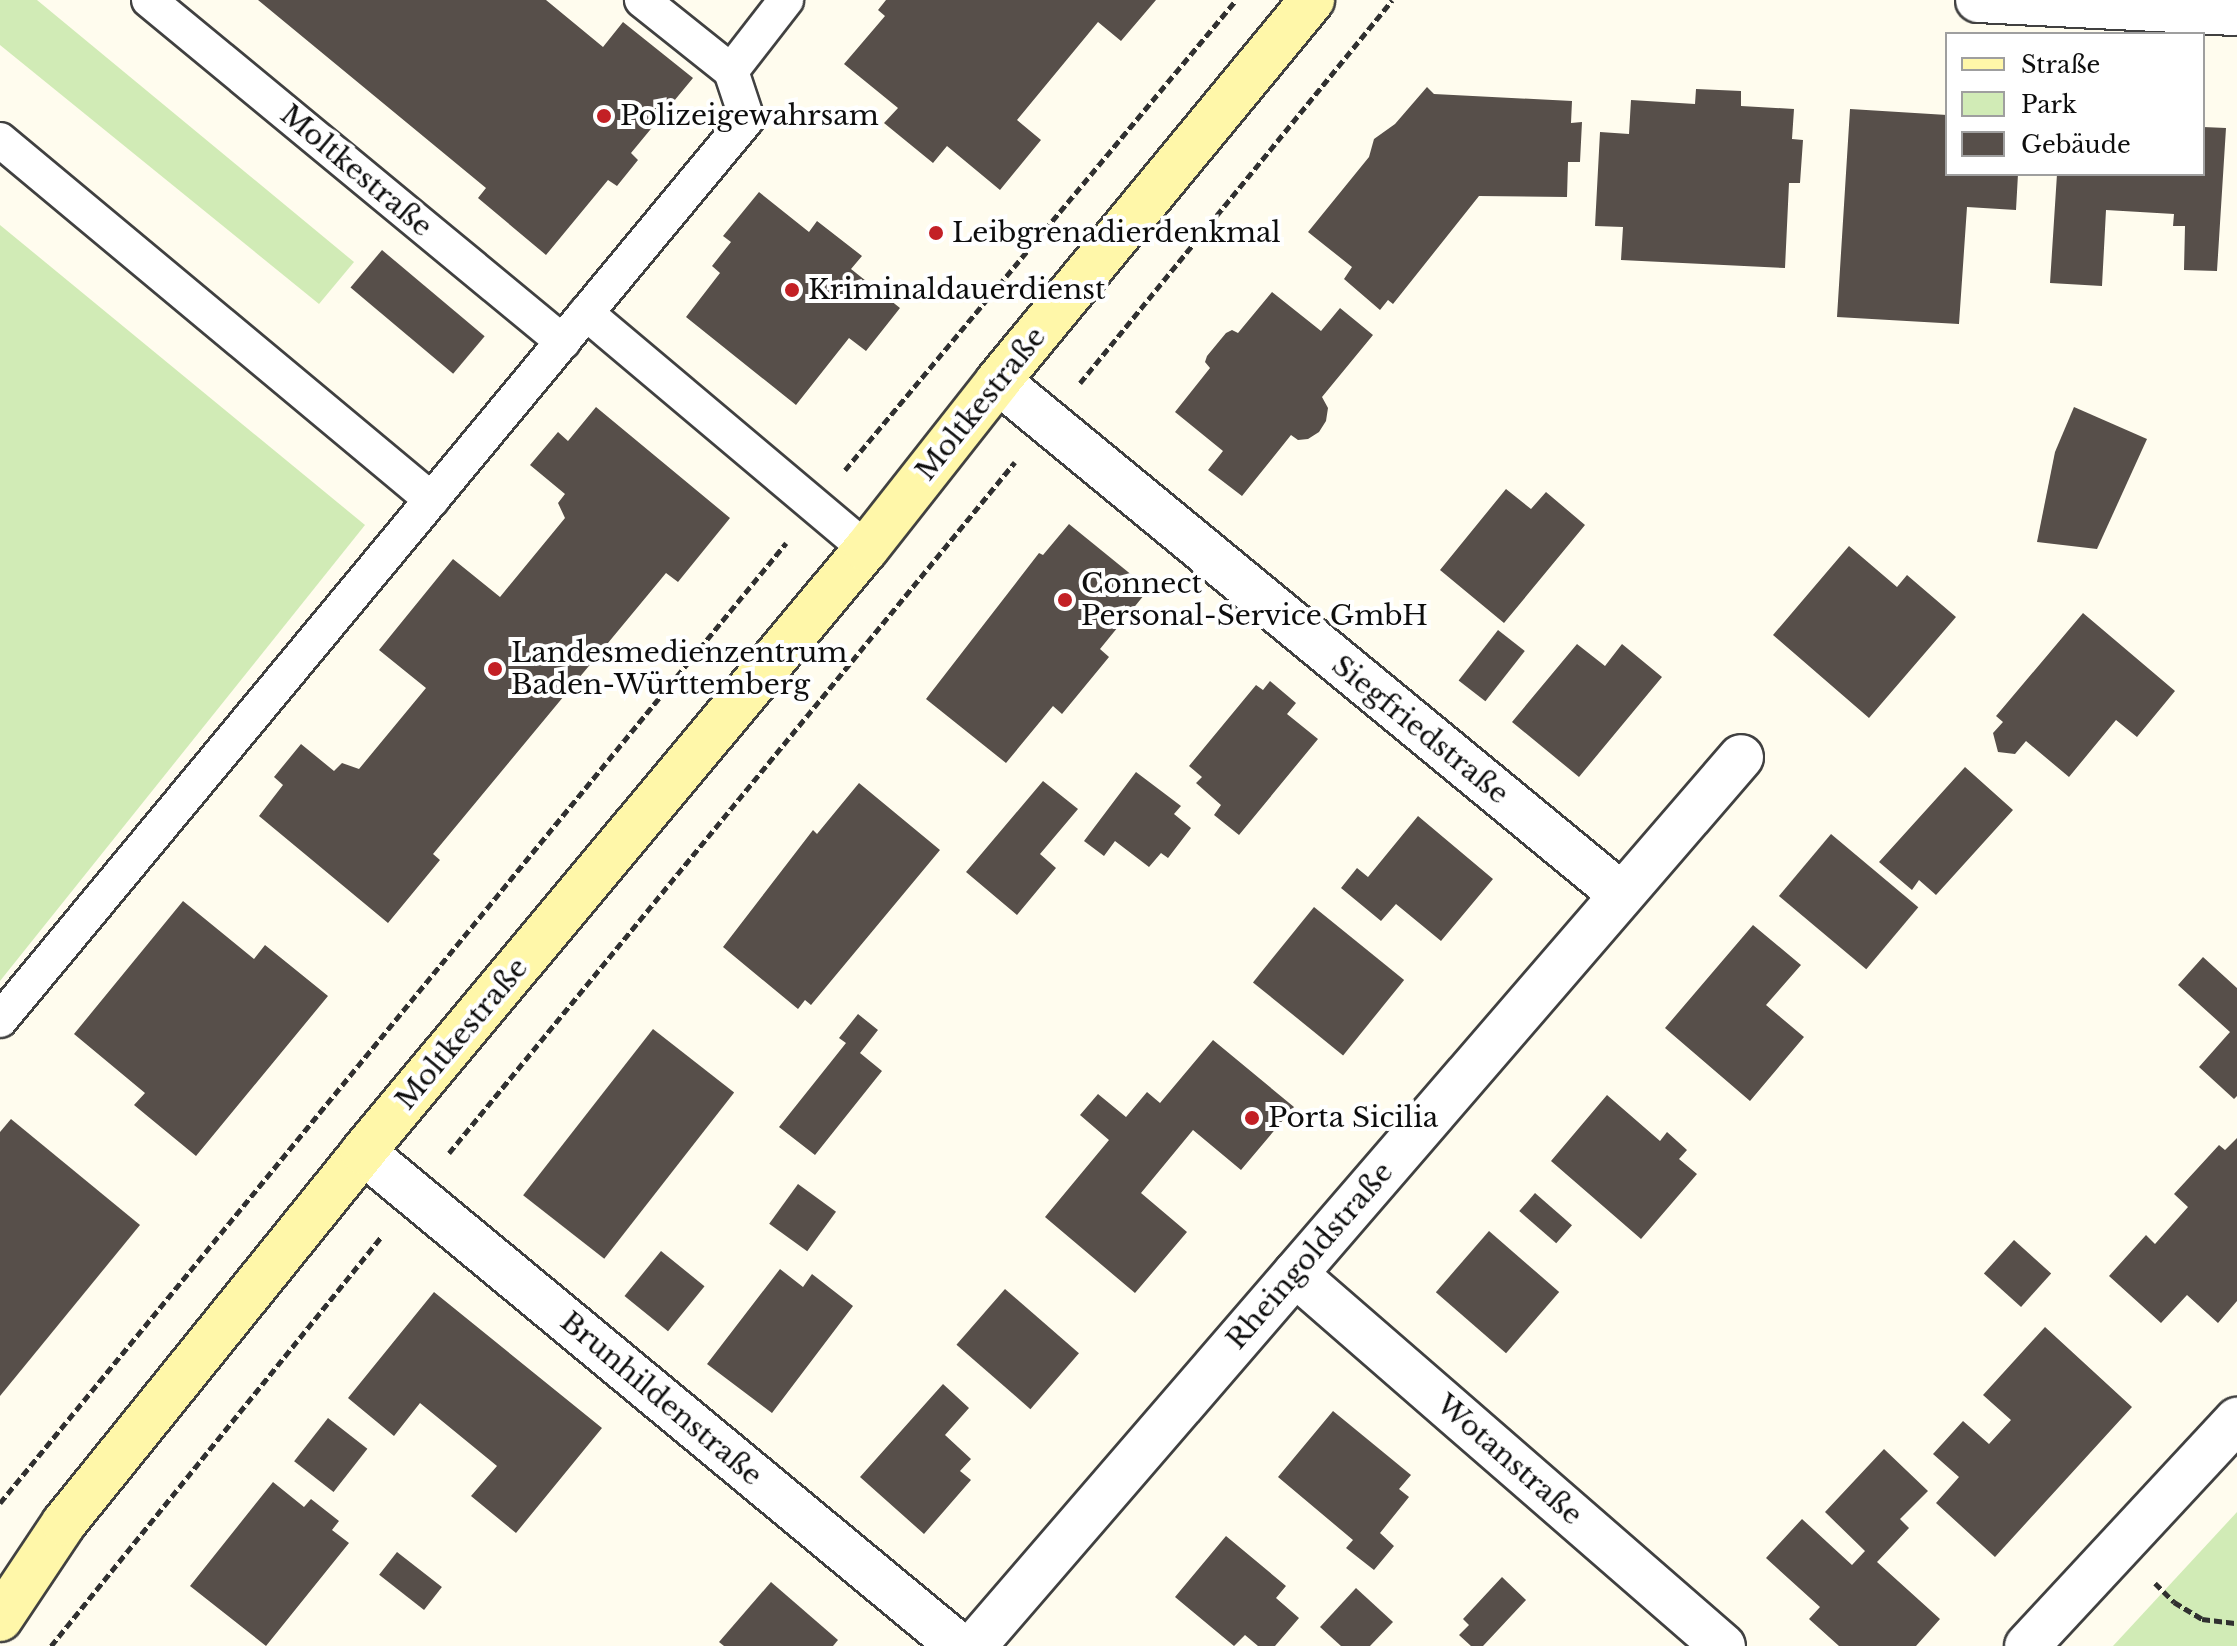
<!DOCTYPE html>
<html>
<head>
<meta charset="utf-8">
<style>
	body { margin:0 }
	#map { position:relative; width:2237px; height:1646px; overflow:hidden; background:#fffcee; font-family:"Libre Baskerville",serif }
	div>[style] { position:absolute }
	.green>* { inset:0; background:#d1ebb6 }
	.building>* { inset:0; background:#574f4a; transform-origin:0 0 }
	.path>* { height:5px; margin-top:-2.5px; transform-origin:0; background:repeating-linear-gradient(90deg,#303030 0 8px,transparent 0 12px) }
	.roads { filter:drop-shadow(2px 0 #414141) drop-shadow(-2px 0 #414141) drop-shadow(0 2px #414141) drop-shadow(0 -2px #414141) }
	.service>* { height:34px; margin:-17px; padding:0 17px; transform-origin:17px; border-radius:17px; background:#fff }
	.minor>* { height:44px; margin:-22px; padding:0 22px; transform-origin:22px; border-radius:22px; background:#fff }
	.secondary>* { height:44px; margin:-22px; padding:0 22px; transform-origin:22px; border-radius:22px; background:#fff7a9 }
	.dots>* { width:22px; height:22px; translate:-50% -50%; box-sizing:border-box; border:4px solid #fff; border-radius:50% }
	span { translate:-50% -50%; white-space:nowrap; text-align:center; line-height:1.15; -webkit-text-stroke:8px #fff; paint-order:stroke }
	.poi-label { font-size:28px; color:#0e0e0e }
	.left { translate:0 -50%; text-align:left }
	.street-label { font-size:28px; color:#0e0e0e }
	.legend { position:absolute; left:1945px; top:32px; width:260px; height:144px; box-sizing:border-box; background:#fff; border:2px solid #9f9f9f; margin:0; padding:10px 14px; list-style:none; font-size:24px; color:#0e0e0e }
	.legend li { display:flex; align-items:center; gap:16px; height:40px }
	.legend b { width:40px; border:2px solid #9f9f9f }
</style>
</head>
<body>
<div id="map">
	<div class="green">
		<div style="clip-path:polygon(0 0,37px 0,354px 262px,319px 304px,0 45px)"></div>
		<div style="clip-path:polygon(0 225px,365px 525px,0 981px)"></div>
		<div style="clip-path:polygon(2237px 1512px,2237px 1646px,2113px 1646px)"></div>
	</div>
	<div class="building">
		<div style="clip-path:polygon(258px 0,546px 0,603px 47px,623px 22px,693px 78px,631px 153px,638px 160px,617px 186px,608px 180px,546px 255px,478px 198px,486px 188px)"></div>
		<div style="clip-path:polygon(886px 0,1156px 0,1121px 41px,1098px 22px,1017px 120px,1041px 140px,1000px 190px,947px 146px,933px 163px,884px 123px,898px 108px,844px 64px,885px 16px,878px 10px)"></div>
		<div style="clip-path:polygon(1427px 87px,1434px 94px,1572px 101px,1571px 123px,1582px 122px,1580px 162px,1568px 162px,1567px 197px,1479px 196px,1393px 304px,1388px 300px,1380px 310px,1344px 279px,1352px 267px,1308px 232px,1369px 157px,1374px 139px,1395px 124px)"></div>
		<div style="clip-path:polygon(1696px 89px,1741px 91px,1741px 106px,1794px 109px,1792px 139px,1803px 140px,1800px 183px,1789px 183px,1785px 268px,1621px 260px,1623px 227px,1595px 226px,1600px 132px,1629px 134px,1631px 100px,1695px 104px)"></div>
		<div style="clip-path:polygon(1850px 109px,1947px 115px,1947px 174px,2018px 174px,2016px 210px,1967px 207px,1959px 324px,1837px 317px)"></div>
		<div style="clip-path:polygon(2203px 127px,2226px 128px,2217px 271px,2184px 270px,2185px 226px,2173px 226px,2174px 214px,2106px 210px,2102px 286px,2050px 283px,2057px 174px,2203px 174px)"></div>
		<div style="clip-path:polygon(759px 192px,809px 232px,817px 221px,862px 256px,851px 269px,900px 308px,866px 351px,849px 338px,796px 405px,686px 317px,720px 273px,712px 266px,731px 242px,723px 236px)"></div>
		<div style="left:382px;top:250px;width:134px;height:49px;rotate:40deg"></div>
		<div style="clip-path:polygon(1272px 292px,1321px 331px,1340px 308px,1373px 335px,1322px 397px,1328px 408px,1326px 421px,1319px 432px,1308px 439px,1298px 440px,1291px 435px,1242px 496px,1208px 470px,1223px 451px,1175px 412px,1210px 368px,1205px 362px,1207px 356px,1226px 333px,1232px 330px,1238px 333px)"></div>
		<div style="clip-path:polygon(596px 407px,730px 518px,678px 582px,666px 573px,433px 854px,440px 860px,388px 923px,259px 816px,283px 785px,274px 777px,301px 744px,334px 771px,342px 763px,359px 769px,426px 688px,379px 650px,453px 559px,500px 597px,565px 518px,558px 503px,565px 494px,530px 465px,558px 432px,568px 441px)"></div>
		<div style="clip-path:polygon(2074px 407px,2147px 439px,2097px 549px,2037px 542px,2055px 452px)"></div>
		<div style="clip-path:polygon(1506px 489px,1531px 509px,1546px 492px,1585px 525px,1504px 623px,1440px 570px)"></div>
		<div style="clip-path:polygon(1069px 524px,1149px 589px,1100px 649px,1109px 657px,1062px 714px,1053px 706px,1006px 763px,926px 699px,1039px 553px,1043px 555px)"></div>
		<div style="clip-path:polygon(1849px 546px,1897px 587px,1907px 575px,1956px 617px,1869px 718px,1773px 635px)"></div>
		<div style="clip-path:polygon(2083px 613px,2175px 691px,2137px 737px,2116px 720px,2069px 777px,2026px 741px,2015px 754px,1998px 752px,1993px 733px,2003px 722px,1996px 716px)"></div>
		<div style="left:1498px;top:630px;width:34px;height:64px;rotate:38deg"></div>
		<div style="clip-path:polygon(1577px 644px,1605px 666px,1622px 644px,1662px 677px,1579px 777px,1512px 722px)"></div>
		<div style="clip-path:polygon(1270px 681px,1296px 703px,1287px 714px,1318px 739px,1239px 835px,1214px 815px,1221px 805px,1196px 783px,1202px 777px,1189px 766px,1256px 685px,1263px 690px)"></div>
		<div style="clip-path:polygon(1965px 767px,2013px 810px,1936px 895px,1919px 880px,1912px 890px,1879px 862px)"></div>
		<div style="clip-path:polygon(1136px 772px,1181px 806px,1174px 814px,1191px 828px,1168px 858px,1161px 853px,1149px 867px,1115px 841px,1104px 856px,1084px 841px)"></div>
		<div style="clip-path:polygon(1043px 781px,1078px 809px,1040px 854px,1056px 868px,1017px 915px,966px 872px)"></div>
		<div style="clip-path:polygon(859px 783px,940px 850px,811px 1005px,805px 1000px,798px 1009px,723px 947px,813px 830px,817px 834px)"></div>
		<div style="clip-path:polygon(1418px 816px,1493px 879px,1441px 941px,1396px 904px,1381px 921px,1341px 888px,1357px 868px,1368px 877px)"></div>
		<div style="left:1831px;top:834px;width:114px;height:81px;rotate:40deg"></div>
		<div style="clip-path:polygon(183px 901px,254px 959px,265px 945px,328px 996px,196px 1156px,134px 1105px,145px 1093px,74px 1034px)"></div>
		<div style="left:1314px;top:907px;width:116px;height:97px;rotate:39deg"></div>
		<div style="clip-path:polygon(1753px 925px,1801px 965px,1766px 1005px,1804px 1037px,1750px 1101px,1665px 1028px)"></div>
		<div style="clip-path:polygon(2203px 957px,2237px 988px,2237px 1096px,2234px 1099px,2199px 1067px,2230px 1032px,2178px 985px)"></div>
		<div style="clip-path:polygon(858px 1014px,878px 1030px,860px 1053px,882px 1071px,815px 1155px,779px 1127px,846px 1043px,839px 1038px)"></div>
		<div style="left:653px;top:1029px;width:103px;height:211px;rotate:38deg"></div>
		<div style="clip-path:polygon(1213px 1040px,1294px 1107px,1241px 1170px,1193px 1130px,1141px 1193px,1187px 1232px,1135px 1293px,1045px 1217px,1109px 1140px,1080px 1115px,1098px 1094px,1126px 1117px,1147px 1092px,1160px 1103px)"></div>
		<div style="clip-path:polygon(1607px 1095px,1660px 1141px,1667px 1132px,1687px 1150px,1679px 1159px,1697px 1174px,1641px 1239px,1551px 1161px)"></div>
		<div style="clip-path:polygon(11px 1119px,140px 1225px,0 1396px,0 1132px)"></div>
		<div style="clip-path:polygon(2237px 1138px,2237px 1301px,2218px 1323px,2187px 1295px,2161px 1323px,2109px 1276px,2146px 1235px,2155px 1244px,2188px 1207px,2174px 1194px,2219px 1145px,2225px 1150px)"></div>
		<div style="left:798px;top:1184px;width:47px;height:49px;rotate:36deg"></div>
		<div style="left:1535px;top:1193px;width:49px;height:24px;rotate:41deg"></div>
		<div style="left:1489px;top:1231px;width:93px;height:81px;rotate:41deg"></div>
		<div style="left:2014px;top:1240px;width:50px;height:45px;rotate:42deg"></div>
		<div style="left:661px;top:1251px;width:56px;height:58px;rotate:39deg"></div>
		<div style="clip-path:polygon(780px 1269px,803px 1287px,812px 1274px,853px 1306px,772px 1413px,707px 1364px)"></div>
		<div style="left:1005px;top:1289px;width:98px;height:74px;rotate:41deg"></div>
		<div style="clip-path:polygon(434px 1292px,602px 1428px,516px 1533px,471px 1496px,497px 1466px,420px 1403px,394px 1436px,348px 1398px)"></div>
		<div style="clip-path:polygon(2045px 1327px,2132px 1407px,1995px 1557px,1936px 1503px,1959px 1477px,1933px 1454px,1963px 1421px,1989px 1444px,2011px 1420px,1983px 1395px)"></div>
		<div style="clip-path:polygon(943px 1384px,969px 1408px,945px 1435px,971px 1459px,960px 1471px,971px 1480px,924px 1534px,860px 1477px)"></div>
		<div style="clip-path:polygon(1333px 1411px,1411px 1475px,1399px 1489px,1409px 1497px,1380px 1533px,1394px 1546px,1374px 1570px,1346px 1548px,1353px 1540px,1278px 1477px)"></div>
		<div style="left:328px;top:1418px;width:50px;height:55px;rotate:38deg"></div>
		<div style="clip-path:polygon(1884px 1449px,1928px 1491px,1900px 1519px,1909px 1528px,1877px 1562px,1940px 1619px,1916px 1646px,1839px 1646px,1809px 1619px,1820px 1607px,1766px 1558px,1802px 1519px,1852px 1565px,1865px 1551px,1825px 1512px)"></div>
		<div style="clip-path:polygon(273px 1482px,304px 1507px,311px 1499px,339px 1521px,332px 1530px,349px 1543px,266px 1646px,190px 1586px)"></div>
		<div style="clip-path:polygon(1226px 1536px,1286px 1586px,1276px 1598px,1299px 1618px,1275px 1646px,1258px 1646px,1245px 1635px,1234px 1646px,1175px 1597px)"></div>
		<div style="left:397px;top:1552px;width:57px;height:29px;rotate:38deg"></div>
		<div style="clip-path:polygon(1502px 1577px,1526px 1600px,1483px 1646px,1471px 1646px,1459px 1635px,1469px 1625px,1463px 1619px)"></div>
		<div style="clip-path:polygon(771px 1582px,838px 1640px,833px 1646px,724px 1646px,719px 1642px)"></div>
		<div style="clip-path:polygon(1356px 1588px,1393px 1622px,1370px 1646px,1341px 1646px,1320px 1627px)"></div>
	</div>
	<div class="path">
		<div style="left:1080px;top:383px;width:494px;rotate:-50.8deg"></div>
		<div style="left:845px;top:470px;width:611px;rotate:-50.24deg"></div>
		<div style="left:449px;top:1153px;width:893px;rotate:-50.68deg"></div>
		<div style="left:0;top:1503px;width:1241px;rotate:-50.69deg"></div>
		<div style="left:2155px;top:1583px;width:27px;rotate:45deg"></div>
		<div style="left:2174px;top:1602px;width:33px;rotate:31deg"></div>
		<div style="left:2202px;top:1619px;width:35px;rotate:7deg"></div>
		<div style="left:51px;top:1646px;width:527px;rotate:-51.09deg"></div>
	</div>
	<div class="roads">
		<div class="service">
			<div style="left:149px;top:0;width:537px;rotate:39.56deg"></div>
			<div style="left:731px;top:71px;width:90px;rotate:-52.2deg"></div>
			<div style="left:0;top:140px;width:562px;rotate:39.81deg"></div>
			<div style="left:586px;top:313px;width:366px;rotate:40.1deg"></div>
			<div style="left:0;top:1020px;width:1170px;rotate:-50.34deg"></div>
			<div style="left:747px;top:119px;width:51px;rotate:-108.4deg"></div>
			<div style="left:731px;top:71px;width:114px;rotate:-141.4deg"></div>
		</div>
		<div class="minor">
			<div style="left:1978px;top:0;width:259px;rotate:2.9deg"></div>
			<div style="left:998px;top:381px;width:808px;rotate:39.48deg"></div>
			<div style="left:363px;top:1152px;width:774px;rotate:39.65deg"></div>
			<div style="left:1295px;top:1274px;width:567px;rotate:41deg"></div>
			<div style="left:974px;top:1646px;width:1174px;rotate:-49.21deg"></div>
			<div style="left:2027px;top:1646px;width:309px;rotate:-47.1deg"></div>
		</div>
		<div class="secondary">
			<div style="left:0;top:1619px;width:115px;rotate:-56.3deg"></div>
			<div style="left:64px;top:1523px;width:476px;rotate:-51.1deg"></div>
			<div style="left:363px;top:1152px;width:785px;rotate:-50.17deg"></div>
			<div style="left:866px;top:549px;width:214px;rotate:-51.8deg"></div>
			<div style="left:998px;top:381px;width:494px;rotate:-50.5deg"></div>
		</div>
	</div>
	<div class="dots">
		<div style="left:604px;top:116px;background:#c32025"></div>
		<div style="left:936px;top:233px;background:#c32025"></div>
		<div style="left:792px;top:290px;background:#c32025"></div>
		<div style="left:1065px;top:600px;background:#c32025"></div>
		<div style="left:495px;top:669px;background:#c32025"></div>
		<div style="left:1252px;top:1118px;background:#c32025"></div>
	</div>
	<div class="poi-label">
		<span class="left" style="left:620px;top:116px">Polizeigewahrsam</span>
		<span class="left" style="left:952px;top:233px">Leibgrenadierdenkmal</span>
		<span class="left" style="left:808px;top:290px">Kriminaldauerdienst</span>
		<span class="left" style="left:1081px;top:600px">Connect<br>Personal-Service GmbH</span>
		<span class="left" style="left:511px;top:669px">Landesmedienzentrum<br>Baden-Württemberg</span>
		<span class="left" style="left:1268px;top:1118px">Porta Sicilia</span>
	</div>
	<div class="street-label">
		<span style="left:356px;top:171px;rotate:40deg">Moltkestraße</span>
		<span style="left:981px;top:404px;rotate:-51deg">Moltkestraße</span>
		<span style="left:1420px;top:730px;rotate:39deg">Siegfriedstraße</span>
		<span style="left:462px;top:1034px;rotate:-50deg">Moltkestraße</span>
		<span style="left:1310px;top:1256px;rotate:-49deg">Rheingoldstraße</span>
		<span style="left:661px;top:1399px;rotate:40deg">Brunhildenstraße</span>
		<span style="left:1509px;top:1460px;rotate:41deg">Wotanstraße</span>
	</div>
	<ul class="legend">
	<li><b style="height:10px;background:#fff7a9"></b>Straße</li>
	<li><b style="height:22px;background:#d1ebb6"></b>Park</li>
	<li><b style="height:22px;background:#574f4a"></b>Gebäude</li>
	</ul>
</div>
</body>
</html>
